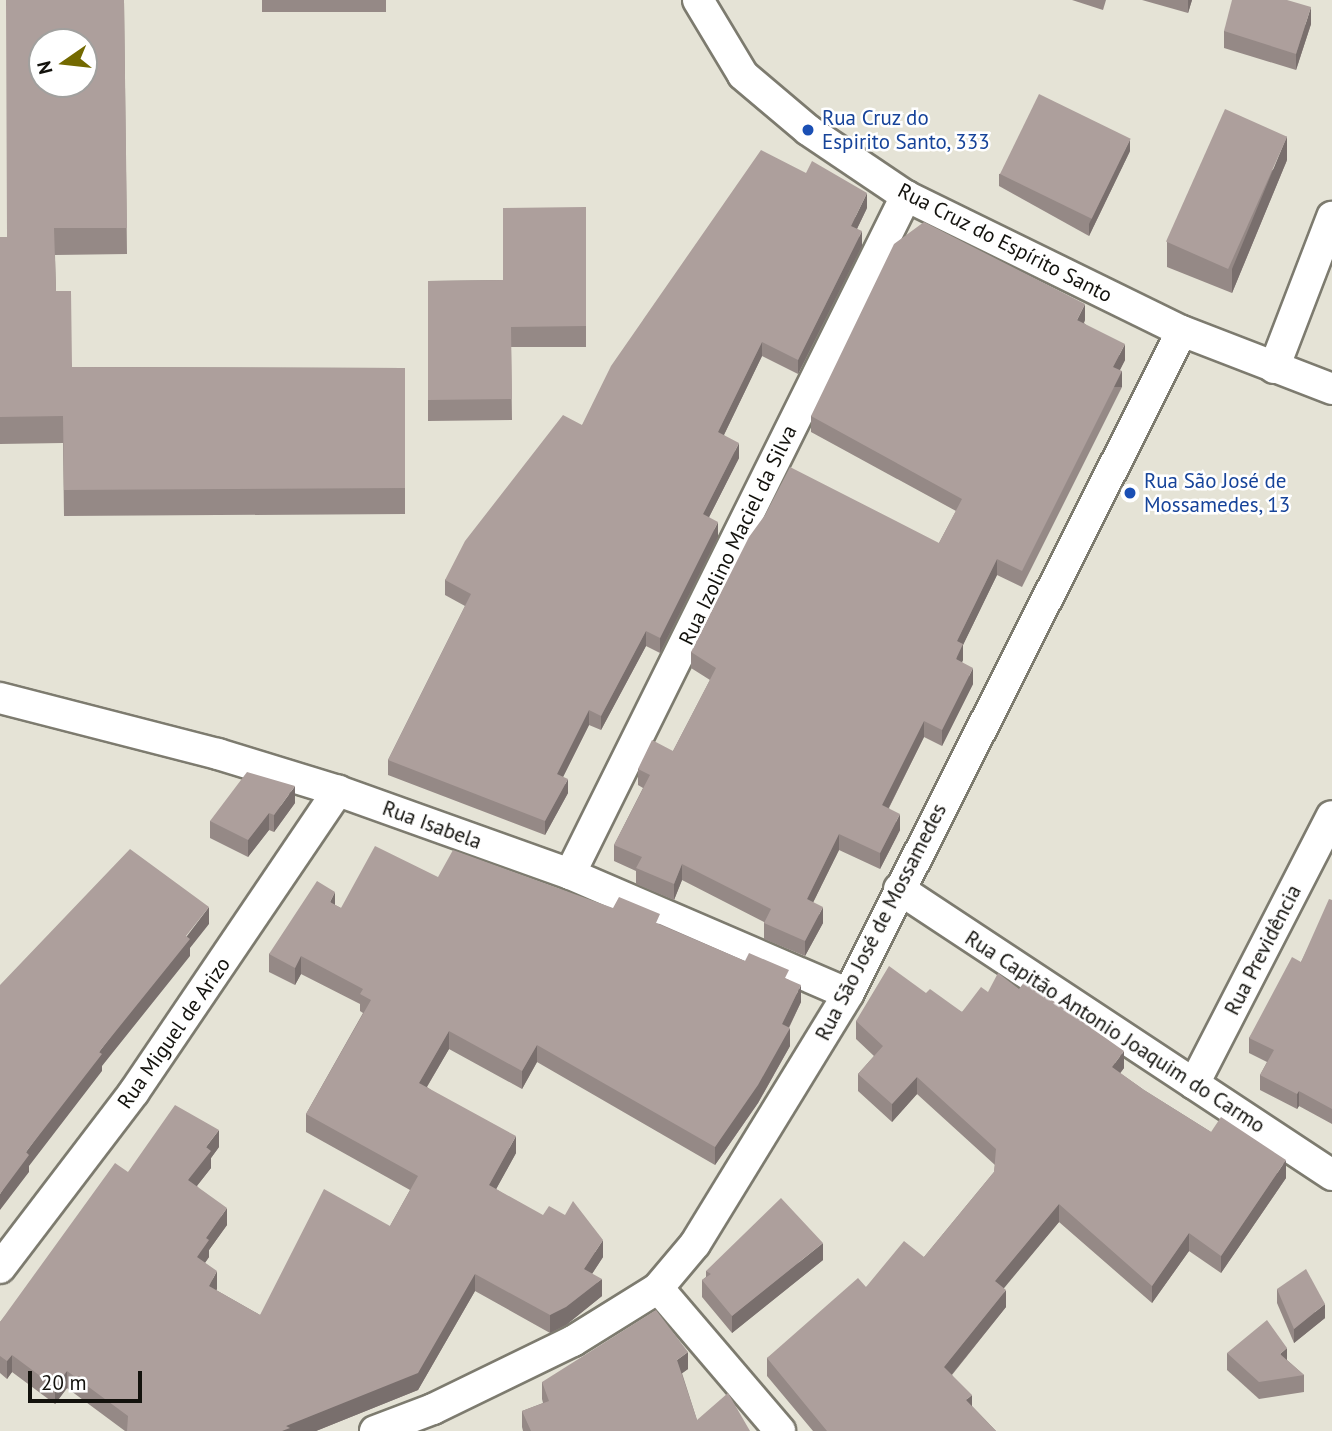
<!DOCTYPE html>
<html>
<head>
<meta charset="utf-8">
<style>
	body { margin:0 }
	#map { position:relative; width:1332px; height:1431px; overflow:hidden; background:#e5e3d6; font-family:"PT Sans",sans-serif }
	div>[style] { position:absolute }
	.roads { filter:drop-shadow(2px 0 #7d7b6f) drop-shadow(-2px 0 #7d7b6f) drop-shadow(0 2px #7d7b6f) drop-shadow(0 -2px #7d7b6f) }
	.minor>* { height:30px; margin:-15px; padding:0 15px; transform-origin:15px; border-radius:15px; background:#fff }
	.wall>* { inset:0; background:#958986; transform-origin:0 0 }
	.shaded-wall>* { inset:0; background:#796f6d; transform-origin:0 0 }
	.building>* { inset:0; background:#ad9f9c; transform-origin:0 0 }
	.dots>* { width:19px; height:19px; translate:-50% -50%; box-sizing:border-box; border:4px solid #fff; border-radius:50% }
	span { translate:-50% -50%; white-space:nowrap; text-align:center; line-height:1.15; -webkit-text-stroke:5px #fff; paint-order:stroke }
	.transit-label { font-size:21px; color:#164399 }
	.left { translate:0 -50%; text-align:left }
	.street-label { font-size:21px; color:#13120d }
	.north { position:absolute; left:28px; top:28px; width:70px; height:70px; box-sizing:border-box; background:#fff; border:2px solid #a1a09e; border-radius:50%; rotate:256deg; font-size:19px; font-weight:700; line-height:28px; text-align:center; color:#13120d }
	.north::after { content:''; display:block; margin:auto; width:24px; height:32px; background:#736900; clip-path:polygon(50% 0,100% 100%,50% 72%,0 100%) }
	.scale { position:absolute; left:28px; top:1371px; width:114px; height:32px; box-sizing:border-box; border:4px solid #13120d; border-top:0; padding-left:9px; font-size:21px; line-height:24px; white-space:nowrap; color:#13120d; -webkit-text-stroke:5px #fff; paint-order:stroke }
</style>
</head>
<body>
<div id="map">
	<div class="roads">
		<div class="minor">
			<div style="left:698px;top:0;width:87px;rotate:59deg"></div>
			<div style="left:743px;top:75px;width:85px;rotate:40.2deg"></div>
			<div style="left:808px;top:130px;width:118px;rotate:34deg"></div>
			<div style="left:906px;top:196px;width:307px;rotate:26.1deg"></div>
			<div style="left:1182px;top:331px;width:161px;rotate:21.1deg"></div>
			<div style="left:1274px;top:368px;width:162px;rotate:-69deg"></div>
			<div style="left:0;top:698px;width:225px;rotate:14.4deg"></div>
			<div style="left:218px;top:754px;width:126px;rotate:17.1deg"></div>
			<div style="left:338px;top:791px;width:246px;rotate:19.7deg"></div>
			<div style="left:570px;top:874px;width:303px;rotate:23.3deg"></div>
			<div style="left:570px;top:874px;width:757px;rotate:-63.64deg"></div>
			<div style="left:899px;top:889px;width:519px;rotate:33.45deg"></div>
			<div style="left:1194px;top:1084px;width:301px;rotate:-62.8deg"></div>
			<div style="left:0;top:1268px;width:221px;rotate:-52.7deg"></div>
			<div style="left:134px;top:1092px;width:364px;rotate:-55.9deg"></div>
			<div style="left:658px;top:1288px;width:188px;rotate:49.5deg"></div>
			<div style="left:375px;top:1431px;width:62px;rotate:-20.8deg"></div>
			<div style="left:433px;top:1409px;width:156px;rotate:-25.9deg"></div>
			<div style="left:573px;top:1341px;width:100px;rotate:-31.9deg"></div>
			<div style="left:658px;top:1288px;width:57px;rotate:-49.9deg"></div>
			<div style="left:695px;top:1244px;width:293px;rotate:-58.5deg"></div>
			<div style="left:848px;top:994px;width:742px;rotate:-63.26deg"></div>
		</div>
	</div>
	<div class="wall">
		<div style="clip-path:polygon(124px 0,127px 254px,55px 255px,56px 291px,72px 367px,405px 368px,405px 514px,64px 516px,63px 443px,0 444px,0 237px,7px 237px)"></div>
		<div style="left:262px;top:0;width:124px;height:12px"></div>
		<div style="clip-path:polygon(1072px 0,1106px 0,1103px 10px)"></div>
		<div style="clip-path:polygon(1142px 0,1192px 0,1188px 13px)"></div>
		<div style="clip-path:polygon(1311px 24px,1296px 70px,1224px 48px,1224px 31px)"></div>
		<div style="clip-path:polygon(1130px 151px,1089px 236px,999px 186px,999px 174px)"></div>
		<div style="clip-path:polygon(1287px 160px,1232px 293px,1167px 267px,1167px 242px)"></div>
		<div style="clip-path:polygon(586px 207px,586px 347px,511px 347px,512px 420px,428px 421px,428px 281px,503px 280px)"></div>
		<div style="clip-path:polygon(867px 208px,857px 229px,862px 246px,798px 374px,762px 356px,724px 435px,739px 458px,709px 517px,718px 537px,660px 653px,646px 646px,601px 730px,589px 725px,563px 777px,568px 793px,545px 835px,388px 775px,388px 760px,465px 606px,445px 595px,445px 580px,582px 425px)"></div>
		<div style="clip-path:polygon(1085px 320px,1084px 323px,1125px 360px,1120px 370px,1122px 387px,1022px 587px,997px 575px,963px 645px,963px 660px,962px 662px,973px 684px,942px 746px,924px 737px,889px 808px,900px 830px,880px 869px,839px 850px,813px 902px,823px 923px,805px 956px,764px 939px,764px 922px,682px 880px,674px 900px,636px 884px,636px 871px,614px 861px,614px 845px,643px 788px,638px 785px,638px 769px,673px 751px,710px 680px,691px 668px,691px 652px,939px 543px,956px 511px,811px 432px,811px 416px)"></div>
		<div style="clip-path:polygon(295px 803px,274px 832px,269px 830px,248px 857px,210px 838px,210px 821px)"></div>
		<div style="clip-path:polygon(438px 877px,660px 924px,789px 980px,801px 1002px,789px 1028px,790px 1046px,758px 1103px,715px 1165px,537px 1062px,522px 1089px,449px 1049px,427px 1087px,516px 1153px,496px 1189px,603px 1257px,592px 1274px,602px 1296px,566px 1325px,550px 1333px,475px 1291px,418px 1390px,316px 1431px,125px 1431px,67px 1388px,55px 1404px,12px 1372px,7px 1379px,0 1373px,0 1322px,128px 1172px,219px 1147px,211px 1158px,211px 1168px,197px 1186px,227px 1225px,209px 1250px,209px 1257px,205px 1263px,217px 1289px,216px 1290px,260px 1315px,390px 1226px,410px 1190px,306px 1132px,306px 1114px,363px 1013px,360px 1011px,360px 1004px,301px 974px,295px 985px,269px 972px,269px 954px,335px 905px,341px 908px)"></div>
		<div style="clip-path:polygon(1332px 900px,1332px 1124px,1299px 1106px,1297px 1109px,1260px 1090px,1260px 1075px,1267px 1062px,1249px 1053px,1249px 1038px,1301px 962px)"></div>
		<div style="clip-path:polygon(988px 992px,1124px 1068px,1120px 1073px,1144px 1090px,1211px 1132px,1286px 1178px,1221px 1273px,1189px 1251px,1152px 1303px,1059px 1222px,1003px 1288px,1006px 1307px,952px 1375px,972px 1406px,996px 1431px,813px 1431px,767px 1376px,767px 1358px,866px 1287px,924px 1257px,994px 1172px,995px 1165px,917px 1094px,892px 1122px,858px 1091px,858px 1074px,874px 1056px,856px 1039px,856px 1021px,926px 993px,962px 1012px)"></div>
		<div style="clip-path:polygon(823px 1260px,732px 1333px,702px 1297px,702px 1280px,706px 1277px,706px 1271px)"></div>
		<div style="clip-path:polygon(1277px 1289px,1325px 1318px,1294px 1343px,1277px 1303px)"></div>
		<div style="clip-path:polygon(1227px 1353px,1287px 1360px,1304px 1375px,1304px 1392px,1259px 1399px,1227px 1370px)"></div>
		<div style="clip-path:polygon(688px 1369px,682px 1373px,697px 1420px,750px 1431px,523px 1431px,522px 1427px,522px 1411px,543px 1403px,542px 1399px,542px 1382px)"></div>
	</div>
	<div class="shaded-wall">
		<div style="clip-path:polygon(1188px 0,1192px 0,1188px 13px)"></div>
		<div style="clip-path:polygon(1311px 7px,1311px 24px,1296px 70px,1296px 54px)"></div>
		<div style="clip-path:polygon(1287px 136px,1287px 160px,1232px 293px,1232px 269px)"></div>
		<div style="clip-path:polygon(1130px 139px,1130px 151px,1089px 236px,1089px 224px)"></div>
		<div style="clip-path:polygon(867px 193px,867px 208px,851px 241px,851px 226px)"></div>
		<div style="clip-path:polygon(862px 231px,862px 246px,798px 374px,798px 360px)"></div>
		<div style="clip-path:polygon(1085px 304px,1085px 320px,1077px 336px,1077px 320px)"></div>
		<div style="clip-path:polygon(762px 342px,762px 356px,718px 447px,718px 432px)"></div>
		<div style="clip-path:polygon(1125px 344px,1125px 360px,1113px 383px,1113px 367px)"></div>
		<div style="left:1122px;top:371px;width:16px;height:224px;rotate:90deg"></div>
		<div style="clip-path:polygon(739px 443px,739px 458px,703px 529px,703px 514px)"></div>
		<div style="clip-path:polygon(718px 522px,718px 537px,660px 653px,660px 638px)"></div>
		<div style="clip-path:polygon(997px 559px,997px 575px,963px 645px,963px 660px,956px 675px,957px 641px)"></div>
		<div style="clip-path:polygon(646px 631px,646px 646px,601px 730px,601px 716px)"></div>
		<div style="clip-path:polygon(973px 668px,973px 684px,942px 746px,942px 730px)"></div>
		<div style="clip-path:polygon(589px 710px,589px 725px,557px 789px,557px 774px)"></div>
		<div style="clip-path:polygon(924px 721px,924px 737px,882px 821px,882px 805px)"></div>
		<div style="clip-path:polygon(568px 779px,568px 793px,545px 835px,545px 821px)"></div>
		<div style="clip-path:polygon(295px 786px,295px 803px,274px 832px,274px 815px)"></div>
		<div style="clip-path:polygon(269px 813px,269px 830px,248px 857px,248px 840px)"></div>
		<div style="clip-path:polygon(900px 814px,900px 830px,880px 869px,880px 853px)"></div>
		<div style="clip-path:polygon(839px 834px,839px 850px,807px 915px,807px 899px)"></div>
		<div style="clip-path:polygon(682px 864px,682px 880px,674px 900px,674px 884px)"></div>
		<div style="clip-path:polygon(335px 892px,335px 910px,330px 902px)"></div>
		<div style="clip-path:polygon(209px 907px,209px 924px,190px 948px,190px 956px,102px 1066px,102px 1071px,29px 1166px,29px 1172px,0 1210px,0 1194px,26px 1152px,99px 1052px)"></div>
		<div style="clip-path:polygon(823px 907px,823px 923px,805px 956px,805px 941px)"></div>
		<div style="clip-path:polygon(301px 956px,301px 974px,295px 985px,295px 968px)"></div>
		<div style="clip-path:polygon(801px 985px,801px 1002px,782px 1041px,782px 1024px)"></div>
		<div style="clip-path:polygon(790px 1028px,790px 1046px,758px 1103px,715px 1165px,715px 1147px)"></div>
		<div style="clip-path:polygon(449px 1031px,449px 1049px,419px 1100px,419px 1083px)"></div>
		<div style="clip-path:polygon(537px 1045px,537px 1062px,522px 1089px,522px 1071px)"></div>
		<div style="clip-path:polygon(1124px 1051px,1124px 1068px,1112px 1084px,1112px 1067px)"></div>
		<div style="clip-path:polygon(917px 1077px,917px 1094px,892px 1122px,892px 1104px)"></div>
		<div style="clip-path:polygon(1299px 1091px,1299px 1106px,1297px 1109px,1297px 1094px)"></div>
		<div style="clip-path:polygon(219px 1130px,219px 1147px,211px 1158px,211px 1168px,188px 1197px,188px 1180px,206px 1147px)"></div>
		<div style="clip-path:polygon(516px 1136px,516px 1153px,489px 1202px,489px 1185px)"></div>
		<div style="clip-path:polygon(1286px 1160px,1286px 1178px,1221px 1273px,1221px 1256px)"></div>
		<div style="clip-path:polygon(1059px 1204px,1059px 1222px,995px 1299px,995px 1281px)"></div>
		<div style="clip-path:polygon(227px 1208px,227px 1225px,209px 1250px,209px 1257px,197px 1274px,197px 1257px,206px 1238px)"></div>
		<div style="clip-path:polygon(1189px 1233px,1189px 1251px,1152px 1303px,1152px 1286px)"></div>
		<div style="clip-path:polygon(603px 1240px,603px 1257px,584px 1286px,584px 1269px)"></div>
		<div style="clip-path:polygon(823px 1243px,823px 1260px,732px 1333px,732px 1316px)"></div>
		<div style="clip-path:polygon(217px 1271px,217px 1289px,209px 1303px,209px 1286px)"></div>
		<div style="clip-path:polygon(475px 1274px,475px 1291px,418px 1390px,316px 1431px,282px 1431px,286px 1426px)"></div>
		<div style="clip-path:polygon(602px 1279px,602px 1296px,566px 1325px,550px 1333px,550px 1315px)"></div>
		<div style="clip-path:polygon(1006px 1290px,1006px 1307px,944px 1384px,944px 1367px)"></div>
		<div style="clip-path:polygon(1325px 1304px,1325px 1318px,1294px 1343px,1294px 1329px)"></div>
		<div style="clip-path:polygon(1287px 1348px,1287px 1365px,1280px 1354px)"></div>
		<div style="clip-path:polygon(688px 1352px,688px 1369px,677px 1377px,677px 1360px)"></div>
		<div style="clip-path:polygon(12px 1355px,12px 1372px,7px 1379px,7px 1361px)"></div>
		<div style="clip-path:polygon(67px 1371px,67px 1388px,55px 1404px,55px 1387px)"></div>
		<div style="clip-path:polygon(972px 1395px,972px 1412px,966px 1400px)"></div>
	</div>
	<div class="building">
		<div style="clip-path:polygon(evenodd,6px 0,124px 0,127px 228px,54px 228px,56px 291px,71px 291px,72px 367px,405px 368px,405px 488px,64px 490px,63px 416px,0 417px,0 237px,7px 237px,6px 0,42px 42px,84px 42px,84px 84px,42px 84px,42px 42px)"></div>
		<div style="clip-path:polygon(1232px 0,1287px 0,1311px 7px,1296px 54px,1224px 31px)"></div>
		<div style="left:1039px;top:94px;width:102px;height:89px;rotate:26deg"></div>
		<div style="left:1225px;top:109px;width:68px;height:145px;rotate:24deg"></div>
		<div style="clip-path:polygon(761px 150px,806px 173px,812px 161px,867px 193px,851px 226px,862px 231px,798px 360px,762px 342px,718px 432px,739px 443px,703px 514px,718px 522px,660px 638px,646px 631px,601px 716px,589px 710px,557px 774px,568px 779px,545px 821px,388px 760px,471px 594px,445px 580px,465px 541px,563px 415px,582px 425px,611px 366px)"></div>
		<div style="clip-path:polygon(586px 207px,586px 326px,511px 327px,512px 399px,428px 400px,428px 281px,503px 280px,503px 208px)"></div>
		<div style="clip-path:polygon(924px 222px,1085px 304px,1077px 320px,1125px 344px,1113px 367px,1122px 371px,1022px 571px,997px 559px,957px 641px,963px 644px,956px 659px,973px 668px,942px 730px,924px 721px,882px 805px,900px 814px,880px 853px,839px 834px,807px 899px,823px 907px,805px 941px,764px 923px,771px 909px,682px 864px,674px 884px,636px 868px,642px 857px,614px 845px,650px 775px,638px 769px,652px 740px,673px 751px,716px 668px,691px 652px,749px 537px,765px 515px,790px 467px,939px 543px,962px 499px,811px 416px,894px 244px)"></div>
		<div style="clip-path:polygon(247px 772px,295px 786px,274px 815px,269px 813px,248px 840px,210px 821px)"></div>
		<div style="clip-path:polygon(375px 846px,438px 877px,453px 850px,613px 908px,619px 897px,660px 914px,656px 923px,745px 961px,749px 953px,789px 970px,785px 978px,801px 985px,782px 1024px,790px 1028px,758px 1085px,715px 1147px,537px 1045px,522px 1071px,449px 1031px,419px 1083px,516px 1136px,489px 1185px,543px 1215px,549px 1206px,565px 1215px,573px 1201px,603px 1240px,584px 1269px,602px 1279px,566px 1307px,550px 1315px,475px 1274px,418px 1373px,286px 1426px,290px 1428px,282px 1431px,127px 1431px,128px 1416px,67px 1371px,55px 1387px,12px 1355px,7px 1361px,0 1356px,0 1322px,115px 1163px,128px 1172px,175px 1105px,219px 1130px,206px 1147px,211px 1151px,188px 1180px,227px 1208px,206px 1238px,209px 1240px,197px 1257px,217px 1271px,209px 1286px,260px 1315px,324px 1189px,390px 1226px,418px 1176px,306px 1114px,371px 1000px,360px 994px,363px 989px,301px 956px,295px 968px,269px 954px,317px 881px,335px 892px,330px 902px,341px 908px)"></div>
		<div style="clip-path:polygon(130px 849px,209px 907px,186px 936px,190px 939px,99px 1052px,102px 1054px,26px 1152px,29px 1155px,0 1194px,0 985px)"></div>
		<div style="clip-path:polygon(1329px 899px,1332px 900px,1332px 1109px,1299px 1091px,1297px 1094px,1260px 1075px,1274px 1050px,1249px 1038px,1292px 957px,1301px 962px)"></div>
		<div style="clip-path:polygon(889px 966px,926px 993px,930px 989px,962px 1012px,981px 987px,988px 992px,998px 973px,1019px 989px,1025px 981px,1124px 1051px,1112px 1067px,1144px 1090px,1211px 1132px,1221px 1117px,1286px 1160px,1221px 1256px,1189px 1233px,1152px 1286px,1059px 1204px,995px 1281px,1006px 1290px,944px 1367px,972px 1395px,966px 1400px,996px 1431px,827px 1431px,767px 1358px,858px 1278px,866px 1287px,904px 1241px,924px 1257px,994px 1172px,996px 1149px,917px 1077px,892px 1104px,858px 1074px,883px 1046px,856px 1021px)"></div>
		<div style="clip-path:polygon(781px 1198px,823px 1243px,732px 1316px,702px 1280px,711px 1274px,706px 1271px)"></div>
		<div style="clip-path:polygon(1306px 1269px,1325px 1304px,1294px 1329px,1277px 1289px)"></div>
		<div style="clip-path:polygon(656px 1310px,688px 1352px,677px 1360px,697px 1420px,728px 1393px,750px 1431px,531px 1431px,522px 1411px,549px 1401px,542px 1382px)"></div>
		<div style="clip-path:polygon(1267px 1320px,1287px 1348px,1280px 1354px,1304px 1375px,1259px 1382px,1227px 1353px)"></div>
	</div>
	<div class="dots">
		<div style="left:808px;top:130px;background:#1a4fb4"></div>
		<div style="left:1130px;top:493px;background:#1a4fb4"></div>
	</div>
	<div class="transit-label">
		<span class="left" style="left:822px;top:130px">Rua Cruz do<br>Espirito Santo, 333</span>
		<span class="left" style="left:1144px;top:493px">Rua São José de<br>Mossamedes, 13</span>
	</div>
	<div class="street-label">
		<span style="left:1005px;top:243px;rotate:27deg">Rua Cruz do Espírito Santo</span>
		<span style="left:738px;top:535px;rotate:-64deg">Rua Izolino Maciel da Silva</span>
		<span style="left:432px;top:825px;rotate:20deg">Rua Isabela</span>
		<span style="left:881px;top:922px;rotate:-63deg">Rua São José de Mossamedes</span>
		<span style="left:1263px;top:950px;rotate:-63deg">Rua Previdência</span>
		<span style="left:1115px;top:1032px;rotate:33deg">Rua Capitão Antonio Joaquim do Carmo</span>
		<span style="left:174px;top:1033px;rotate:-55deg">Rua Miguel de Arizo</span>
	</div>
	<div class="north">N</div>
	<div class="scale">20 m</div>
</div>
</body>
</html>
